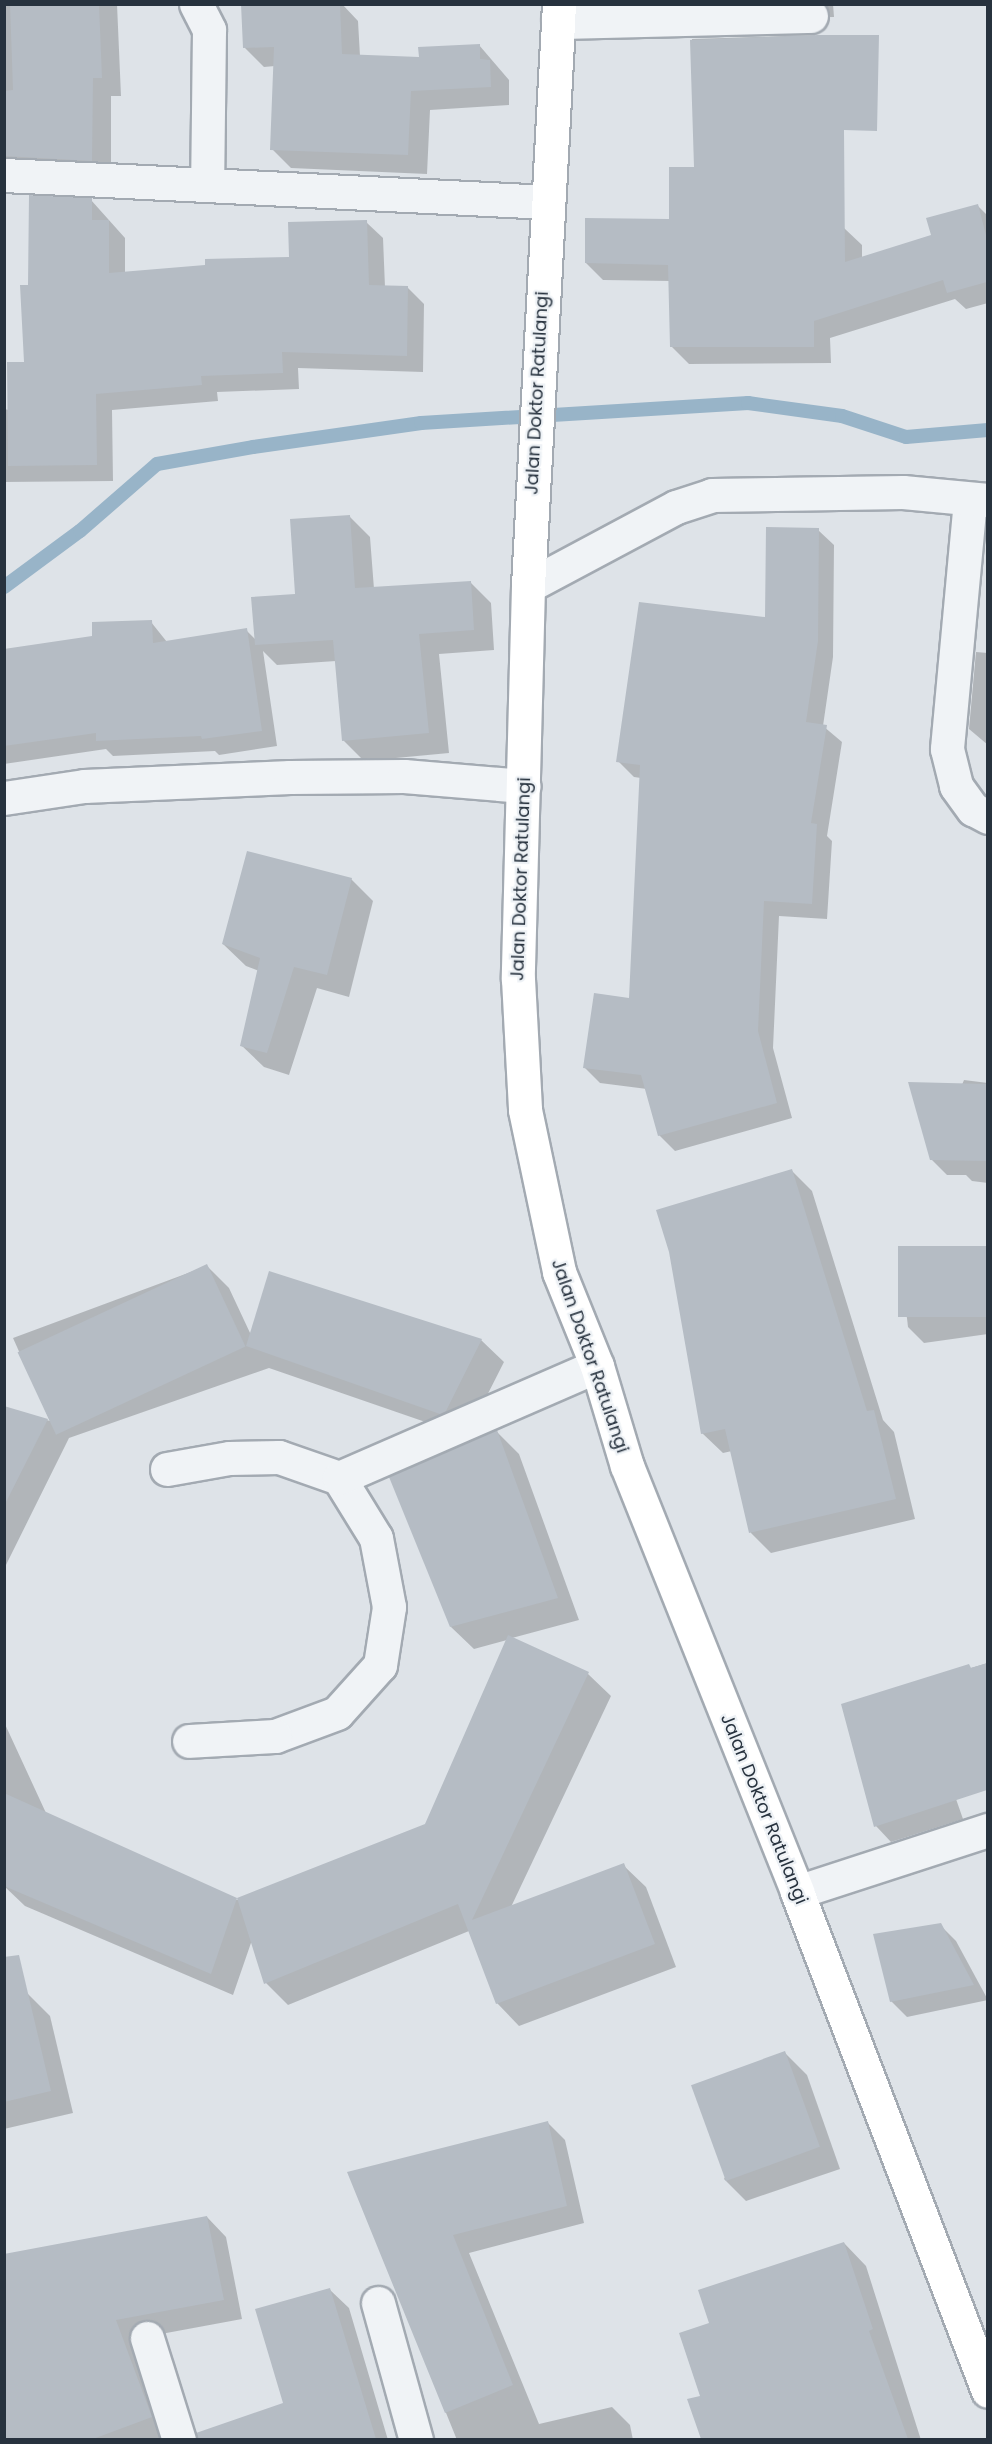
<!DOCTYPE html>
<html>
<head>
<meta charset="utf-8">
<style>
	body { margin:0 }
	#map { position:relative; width:992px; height:2444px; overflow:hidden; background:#dee3e8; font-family:Poppins,sans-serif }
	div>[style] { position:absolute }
	.shadow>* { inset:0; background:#0003 }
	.stream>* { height:14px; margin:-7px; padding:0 7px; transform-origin:7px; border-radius:7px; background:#98b4c8 }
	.building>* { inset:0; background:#b5bcc4; transform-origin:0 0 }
	.roads { filter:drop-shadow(2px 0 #a3aab2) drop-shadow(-2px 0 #a3aab2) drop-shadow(0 2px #a3aab2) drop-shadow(0 -2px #a3aab2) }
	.street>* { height:33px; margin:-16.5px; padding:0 16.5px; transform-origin:16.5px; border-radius:16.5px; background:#f0f3f6 }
	.highway>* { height:33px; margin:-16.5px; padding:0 16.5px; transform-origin:16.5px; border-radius:16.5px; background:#fff }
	span { translate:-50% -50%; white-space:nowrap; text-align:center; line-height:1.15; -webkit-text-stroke:4.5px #edf1f5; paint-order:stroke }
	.street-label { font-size:18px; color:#27323e }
	.frame { position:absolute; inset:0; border:6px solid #27323e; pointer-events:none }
</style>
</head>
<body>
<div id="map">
	<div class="shadow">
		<div style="clip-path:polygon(4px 4px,117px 4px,121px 96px,111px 96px,111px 179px,4px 175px)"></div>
		<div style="clip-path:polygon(242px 4px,342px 4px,358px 21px,360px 56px,420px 58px,479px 45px,509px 80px,509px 105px,430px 110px,427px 174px,291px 168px,272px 149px,275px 66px,264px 67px,245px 48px)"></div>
		<div style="clip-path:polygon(695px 4px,833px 4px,834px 17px,710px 19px)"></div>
		<div style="clip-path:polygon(815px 35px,844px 228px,862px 245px,862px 258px,932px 236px,977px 205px,988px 216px,988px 303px,966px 309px,955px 299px,830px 338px,831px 363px,689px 364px,672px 347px,670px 281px,603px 280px,586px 263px,670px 221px,696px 168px,692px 39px)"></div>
		<div style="clip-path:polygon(91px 200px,125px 238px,125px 273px,290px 259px,366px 222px,383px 238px,385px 287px,407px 287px,424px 304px,423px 372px,298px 368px,299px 389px,217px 392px,218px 401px,112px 410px,113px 481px,4px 482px,4px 409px,9px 410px,25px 363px,29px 286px)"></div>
		<div style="clip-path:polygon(350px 517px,370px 537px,374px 589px,470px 582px,491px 603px,494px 650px,439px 654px,449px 753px,364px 761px,343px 740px,336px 661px,277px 665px,263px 651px,277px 746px,219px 755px,215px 751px,113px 756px,106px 749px,4px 764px,4px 650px,94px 637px,151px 622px,167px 642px,246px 630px,256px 640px,296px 595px)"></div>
		<div style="clip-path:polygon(818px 530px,834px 545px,833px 657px,823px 726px,842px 742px,827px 836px,832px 841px,827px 919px,779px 916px,773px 1048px,792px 1118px,675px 1151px,659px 1135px,647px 1089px,600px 1083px,584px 1067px,630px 1000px,641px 778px,634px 777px,618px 761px,766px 619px)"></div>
		<div style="clip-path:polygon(976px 652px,988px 653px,988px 745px,969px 729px)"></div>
		<div style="clip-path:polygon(351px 879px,373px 901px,349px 997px,317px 988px,289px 1075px,264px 1067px,241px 1045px,259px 971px,246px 966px,223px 944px)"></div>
		<div style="clip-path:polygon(964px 1080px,988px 1083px,988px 1183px,972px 1181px,966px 1175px,947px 1175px,931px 1159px)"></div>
		<div style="clip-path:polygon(792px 1171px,812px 1191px,883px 1420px,894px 1432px,915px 1519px,771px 1553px,751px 1533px,732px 1451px,723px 1453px,702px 1433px,671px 1251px)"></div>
		<div style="clip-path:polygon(988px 1247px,988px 1334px,924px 1343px,908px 1327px,900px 1258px)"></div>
		<div style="clip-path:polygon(207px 1266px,229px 1288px,251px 1335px,481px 1340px,504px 1362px,468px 1433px,463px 1435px,269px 1368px,69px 1438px,4px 1569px,4px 1407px,50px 1421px,13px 1338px)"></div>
		<div style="clip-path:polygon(497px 1432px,519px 1454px,579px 1620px,512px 1638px,588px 1674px,611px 1696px,511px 1907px,623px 1865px,646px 1887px,676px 1967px,519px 2026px,497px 2003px,469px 1931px,288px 2005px,266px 1983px,252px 1940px,233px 1995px,25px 1906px,4px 1886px,4px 1722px,46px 1813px,237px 1900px,426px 1825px,507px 1640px,474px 1649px,451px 1627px)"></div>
		<div style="clip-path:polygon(988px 1663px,988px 1789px,956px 1799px,963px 1819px,891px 1842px,876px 1826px,843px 1705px)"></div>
		<div style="clip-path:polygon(940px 1925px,956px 1941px,988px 2000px,907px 2017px,891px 2001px)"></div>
		<div style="clip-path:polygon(28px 1994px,50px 2016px,73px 2113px,4px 2129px,4px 1999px)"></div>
		<div style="clip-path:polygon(785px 2053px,807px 2075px,840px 2169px,746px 2201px,724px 2179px)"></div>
		<div style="clip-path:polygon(548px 2123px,565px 2140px,584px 2223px,469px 2253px,539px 2424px,612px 2407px,630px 2425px,633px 2440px,457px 2440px,349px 2173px)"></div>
		<div style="clip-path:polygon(207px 2217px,226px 2237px,242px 2319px,134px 2339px,170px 2440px,4px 2440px,4px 2255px)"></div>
		<div style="clip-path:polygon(844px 2243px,866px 2266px,921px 2440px,703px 2440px,689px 2400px,701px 2397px,711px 2324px)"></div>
		<div style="clip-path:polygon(329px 2289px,349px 2308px,388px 2440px,198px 2440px,198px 2434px,285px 2404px)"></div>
	</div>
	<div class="stream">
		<div style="left:4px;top:587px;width:94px;rotate:-36.4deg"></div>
		<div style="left:80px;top:531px;width:102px;rotate:-41deg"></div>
		<div style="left:157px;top:464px;width:97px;rotate:-10deg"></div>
		<div style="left:253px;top:447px;width:170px;rotate:-8.1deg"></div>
		<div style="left:421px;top:423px;width:328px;rotate:-3.5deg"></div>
		<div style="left:748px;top:403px;width:95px;rotate:7.9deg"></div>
		<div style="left:842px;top:416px;width:67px;rotate:18.2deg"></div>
		<div style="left:906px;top:437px;width:82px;rotate:-4.9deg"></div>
	</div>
	<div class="building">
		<div style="clip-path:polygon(10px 4px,99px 4px,102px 78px,93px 78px,92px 161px,4px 156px,4px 91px,13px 90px)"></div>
		<div style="clip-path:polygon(241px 4px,340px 4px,342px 54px,419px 57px,418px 47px,480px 44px,480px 59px,490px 60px,491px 87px,411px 91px,408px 155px,270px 150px,274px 47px,243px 48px)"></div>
		<div style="clip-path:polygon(818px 35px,879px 35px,877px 131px,844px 130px,845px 262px,931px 235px,926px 218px,978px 204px,987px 239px,987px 282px,947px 293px,943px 280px,814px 321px,814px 347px,670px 347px,668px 265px,585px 263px,585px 218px,669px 219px,669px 167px,694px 167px,690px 40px)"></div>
		<div style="clip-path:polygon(29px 195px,92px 198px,92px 220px,109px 220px,109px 273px,205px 265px,205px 259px,289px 257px,288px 222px,367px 220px,369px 285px,408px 286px,407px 356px,282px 352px,283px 373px,201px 376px,202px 385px,96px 394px,97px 465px,8px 466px,7px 362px,24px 362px,20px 285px,28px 285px)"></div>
		<div style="clip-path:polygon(350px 515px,355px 588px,471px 581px,474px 630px,419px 634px,429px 733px,342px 741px,333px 640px,255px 645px,251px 597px,295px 594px,290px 519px)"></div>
		<div style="clip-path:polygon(766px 527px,819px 528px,818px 641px,806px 722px,827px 725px,811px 823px,817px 824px,812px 904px,764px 901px,758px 1031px,777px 1103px,658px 1136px,641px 1075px,583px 1068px,594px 993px,629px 998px,640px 765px,616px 762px,639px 602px,765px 617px)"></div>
		<div style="clip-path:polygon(152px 620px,153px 643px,247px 628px,262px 731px,202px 739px,201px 736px,96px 741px,96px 733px,4px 746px,4px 649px,92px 636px,92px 622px)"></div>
		<div style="clip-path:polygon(247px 851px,352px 878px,327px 975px,294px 967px,267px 1053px,240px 1046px,260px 958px,222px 944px)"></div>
		<div style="clip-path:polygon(908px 1082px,987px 1084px,987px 1161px,930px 1160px)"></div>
		<div style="clip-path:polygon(792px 1169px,867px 1411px,874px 1410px,896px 1499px,749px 1533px,725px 1429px,701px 1434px,669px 1252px,656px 1210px)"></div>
		<div style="left:987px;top:1246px;width:71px;height:89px;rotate:90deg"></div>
		<div style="left:207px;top:1264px;width:91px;height:209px;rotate:65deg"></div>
		<div style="clip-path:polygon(269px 1271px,482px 1339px,446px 1411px,440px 1414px,246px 1346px)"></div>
		<div style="clip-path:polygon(4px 1406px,48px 1419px,4px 1506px)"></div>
		<div style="clip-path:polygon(497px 1430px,558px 1598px,450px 1627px,389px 1477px)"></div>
		<div style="clip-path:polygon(508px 1635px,589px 1672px,472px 1920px,624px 1863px,655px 1944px,496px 2004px,458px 1904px,264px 1984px,237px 1898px,425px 1824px)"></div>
		<div style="clip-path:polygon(987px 1663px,987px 1790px,874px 1827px,841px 1704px,969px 1664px,971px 1668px)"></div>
		<div style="clip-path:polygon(4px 1793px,237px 1898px,211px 1974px,4px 1886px)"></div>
		<div style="clip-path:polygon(941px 1923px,974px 1985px,890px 2002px,873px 1934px)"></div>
		<div style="clip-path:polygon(19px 1955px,51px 2091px,4px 2102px,4px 1957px)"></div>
		<div style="left:785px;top:2051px;width:102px;height:100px;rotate:70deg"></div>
		<div style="clip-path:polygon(548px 2121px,567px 2206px,453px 2235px,513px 2385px,445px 2413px,347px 2172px)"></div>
		<div style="clip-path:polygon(207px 2216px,224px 2300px,116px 2320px,152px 2417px,93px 2439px,4px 2439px,4px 2254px)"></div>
		<div style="clip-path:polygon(844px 2242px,873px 2329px,869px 2331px,908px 2439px,701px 2439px,687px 2399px,700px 2396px,679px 2333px,709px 2323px,698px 2290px)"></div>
		<div style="clip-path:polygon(330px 2288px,376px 2439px,197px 2439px,196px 2433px,283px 2403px,255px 2309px)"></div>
	</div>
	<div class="roads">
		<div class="street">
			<div style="left:196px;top:4px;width:29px;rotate:63deg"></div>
			<div style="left:209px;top:30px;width:155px;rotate:90.7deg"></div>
			<div style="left:558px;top:22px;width:253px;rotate:-1.4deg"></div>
			<div style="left:4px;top:175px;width:545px;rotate:2.84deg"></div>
			<div style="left:970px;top:500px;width:250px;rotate:95.3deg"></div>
			<div style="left:947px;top:749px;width:38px;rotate:76deg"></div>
			<div style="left:956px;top:786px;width:29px;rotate:54deg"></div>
			<div style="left:973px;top:809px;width:17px;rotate:28deg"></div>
			<div style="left:528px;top:586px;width:168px;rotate:-28.1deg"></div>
			<div style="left:676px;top:507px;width:38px;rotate:-18deg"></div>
			<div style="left:712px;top:495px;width:191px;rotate:-0.9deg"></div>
			<div style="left:903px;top:492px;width:85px;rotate:5.4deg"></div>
			<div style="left:4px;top:798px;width:81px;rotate:-8.5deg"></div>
			<div style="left:84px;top:786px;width:206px;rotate:-2.5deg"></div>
			<div style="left:290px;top:777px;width:114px;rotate:-0.5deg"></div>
			<div style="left:404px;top:776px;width:120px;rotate:4.8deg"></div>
			<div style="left:167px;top:1469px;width:63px;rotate:-10.1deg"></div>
			<div style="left:229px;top:1458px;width:50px;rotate:-1.1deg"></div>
			<div style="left:279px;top:1457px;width:64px;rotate:19.3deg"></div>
			<div style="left:339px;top:1478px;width:70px;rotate:58.3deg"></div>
			<div style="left:376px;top:1538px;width:70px;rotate:79.3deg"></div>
			<div style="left:389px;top:1607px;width:59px;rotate:98.8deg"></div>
			<div style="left:380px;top:1665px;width:64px;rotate:131.9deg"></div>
			<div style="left:337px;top:1713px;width:66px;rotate:159.6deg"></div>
			<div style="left:275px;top:1736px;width:86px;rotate:176.7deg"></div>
			<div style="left:339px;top:1478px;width:281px;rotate:-23.5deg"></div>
			<div style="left:797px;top:1892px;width:201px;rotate:-18deg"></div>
			<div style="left:378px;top:2303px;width:142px;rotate:74.5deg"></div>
			<div style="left:147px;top:2338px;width:107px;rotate:72.6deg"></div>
		</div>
		<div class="highway">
			<div style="left:559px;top:4px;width:583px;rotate:93.05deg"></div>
			<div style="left:528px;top:586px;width:393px;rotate:91.5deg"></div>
			<div style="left:518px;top:979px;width:131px;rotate:86.9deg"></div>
			<div style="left:525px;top:1110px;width:166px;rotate:78.1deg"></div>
			<div style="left:559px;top:1272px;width:101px;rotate:68deg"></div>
			<div style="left:597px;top:1366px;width:104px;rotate:73.3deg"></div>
			<div style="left:627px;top:1466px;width:459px;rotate:68.2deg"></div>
			<div style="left:797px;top:1892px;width:534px;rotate:69.05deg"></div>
		</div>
	</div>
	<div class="street-label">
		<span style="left:537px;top:393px;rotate:-87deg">Jalan Doktor Ratulangi</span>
		<span style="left:521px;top:879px;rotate:-88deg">Jalan Doktor Ratulangi</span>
		<span style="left:590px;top:1356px;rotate:71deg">Jalan Doktor Ratulangi</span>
		<span style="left:764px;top:1809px;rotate:68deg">Jalan Doktor Ratulangi</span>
	</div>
	<div class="frame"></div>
</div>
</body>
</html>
